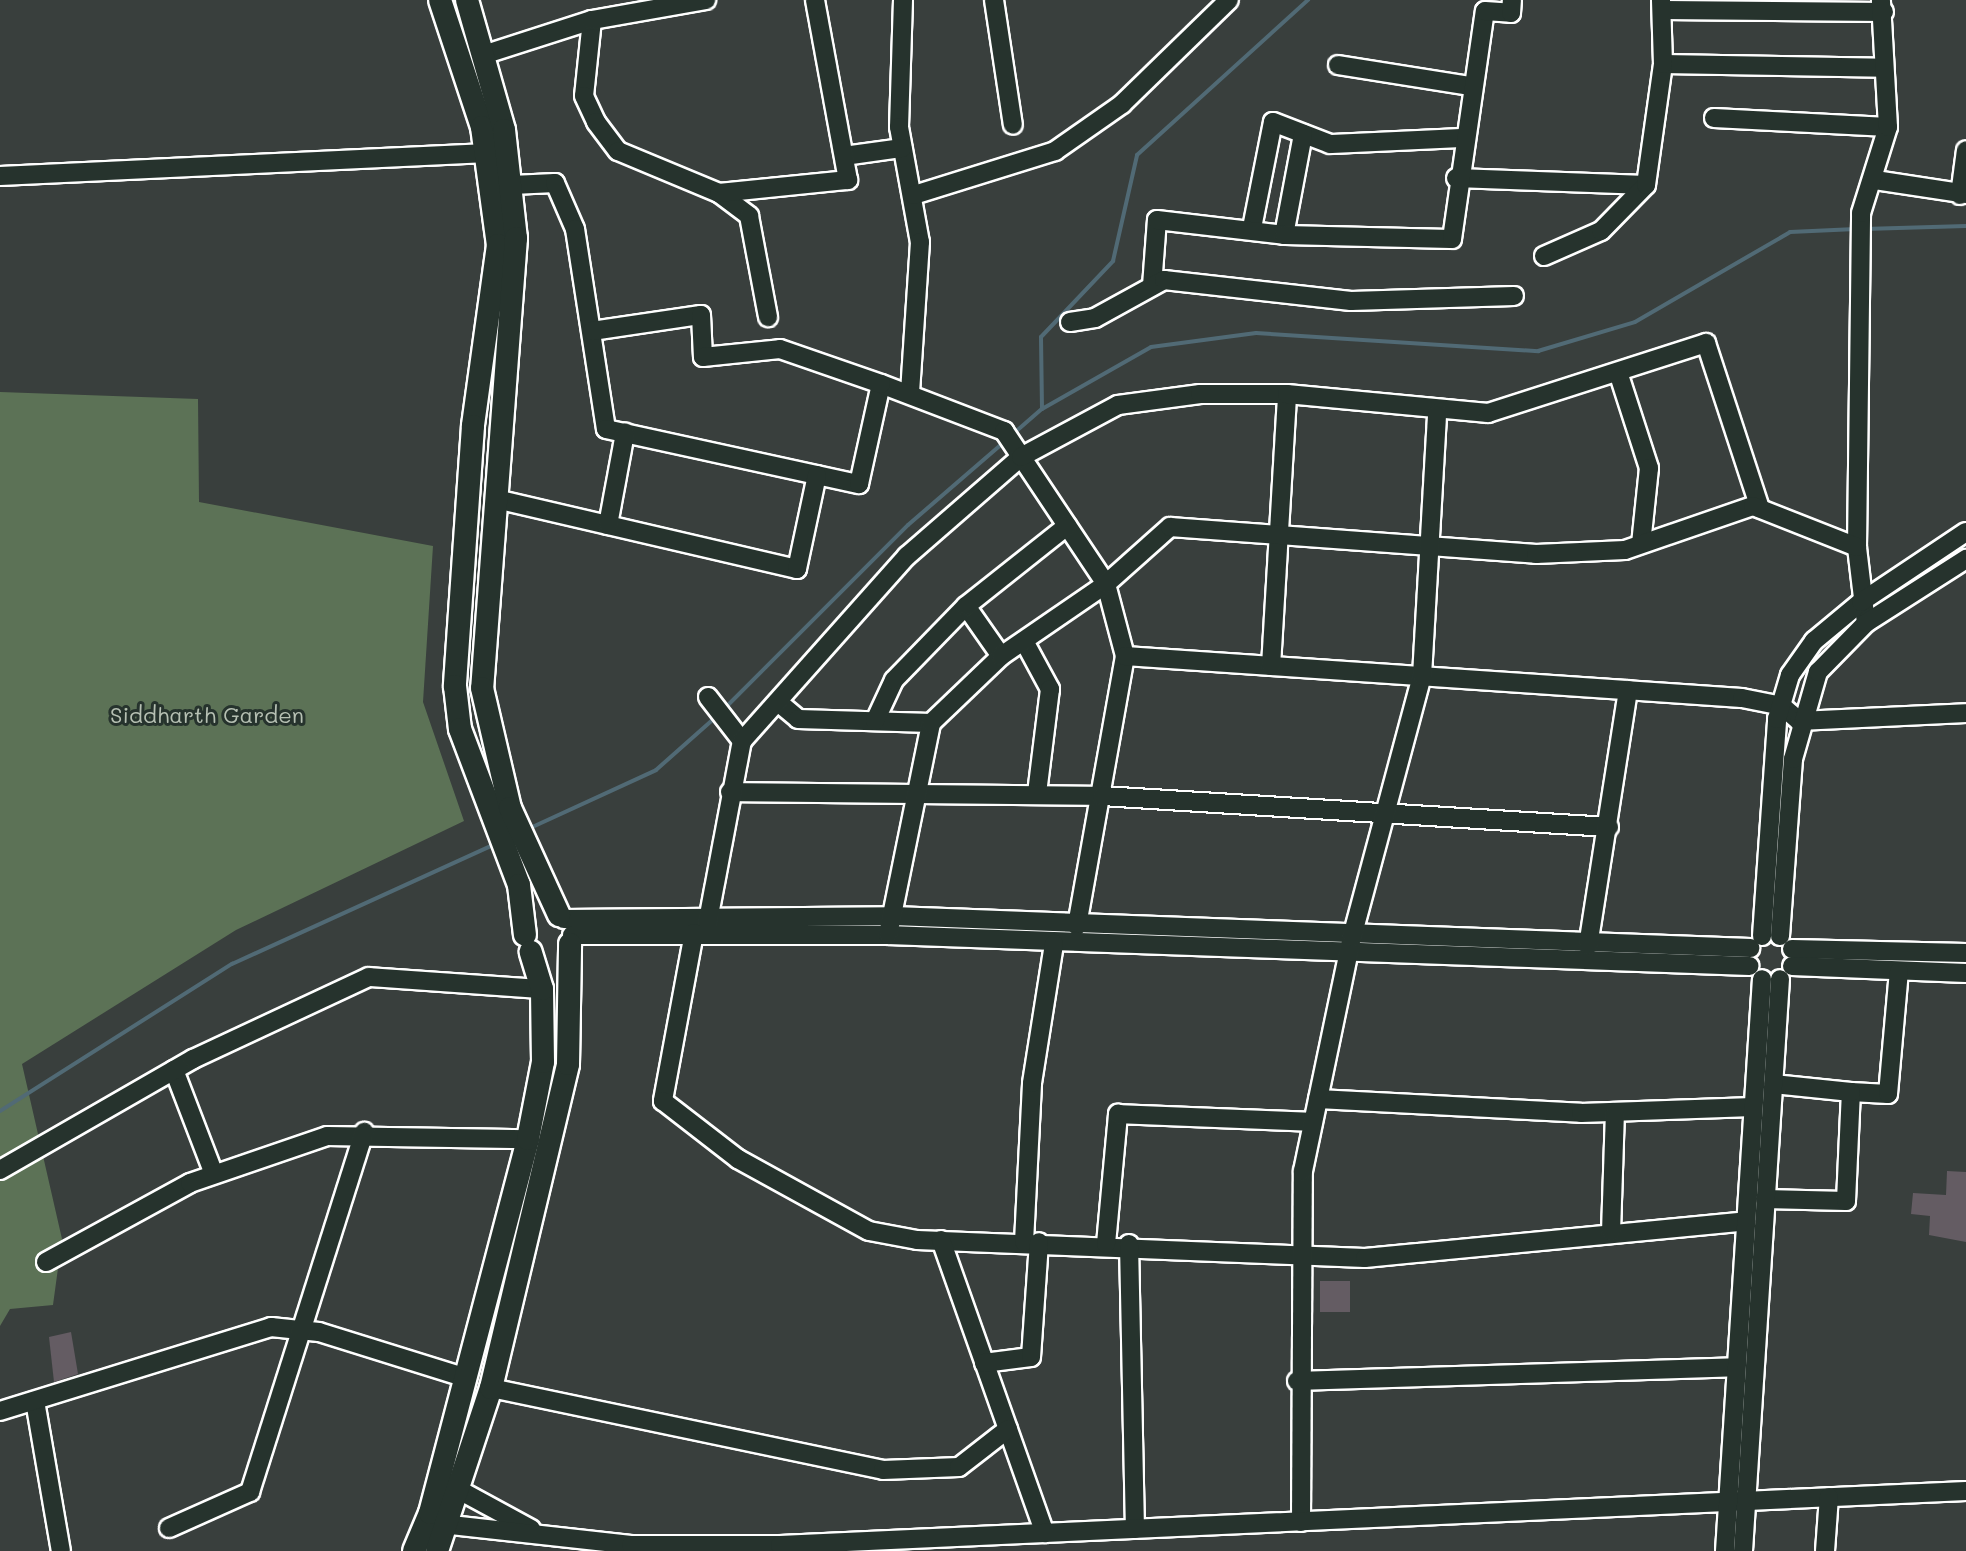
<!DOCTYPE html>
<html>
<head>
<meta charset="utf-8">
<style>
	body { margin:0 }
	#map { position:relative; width:1966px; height:1551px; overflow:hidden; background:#393f3d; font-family:Mali,sans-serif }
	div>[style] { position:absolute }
	.green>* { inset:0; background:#5c7256 }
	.stream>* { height:4px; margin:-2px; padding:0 2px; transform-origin:2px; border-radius:2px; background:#516a75 }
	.building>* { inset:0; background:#645c63; transform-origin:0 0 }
	.roads { filter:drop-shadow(2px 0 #fff) drop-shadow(-2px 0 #fff) drop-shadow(0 2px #fff) drop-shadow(0 -2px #fff) }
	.minor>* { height:18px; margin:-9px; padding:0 9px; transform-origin:9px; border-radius:9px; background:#26332d }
	.major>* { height:22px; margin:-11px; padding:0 11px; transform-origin:11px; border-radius:11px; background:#26332d }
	span { translate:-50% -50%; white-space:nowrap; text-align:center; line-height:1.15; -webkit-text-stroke:6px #26332d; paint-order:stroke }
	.park-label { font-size:22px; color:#b6c0b3 }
</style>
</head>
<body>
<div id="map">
	<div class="green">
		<div style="clip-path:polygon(0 392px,198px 399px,199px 502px,433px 546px,423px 702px,464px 821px,236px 930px,22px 1064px,62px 1239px,53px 1305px,10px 1309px,0 1326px)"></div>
	</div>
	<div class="stream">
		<div style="left:1864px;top:229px;width:102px;rotate:-1.7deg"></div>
		<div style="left:1042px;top:409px;width:125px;rotate:-29.6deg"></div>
		<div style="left:1151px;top:347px;width:106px;rotate:-7.6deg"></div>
		<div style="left:1256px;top:333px;width:283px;rotate:3.7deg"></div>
		<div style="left:1538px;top:351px;width:101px;rotate:-16.6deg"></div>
		<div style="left:1635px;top:322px;width:179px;rotate:-30.1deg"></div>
		<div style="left:1790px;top:232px;width:66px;rotate:-2.6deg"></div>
		<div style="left:1013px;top:434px;width:38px;rotate:-41deg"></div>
		<div style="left:1042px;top:409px;width:72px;rotate:-90.8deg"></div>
		<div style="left:1041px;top:337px;width:105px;rotate:-46.5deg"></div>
		<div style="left:1113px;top:261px;width:109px;rotate:-77.2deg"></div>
		<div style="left:1137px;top:155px;width:231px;rotate:-42.2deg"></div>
		<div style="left:724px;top:709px;width:260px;rotate:-45deg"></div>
		<div style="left:908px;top:525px;width:127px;rotate:-40.8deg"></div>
		<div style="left:528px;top:829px;width:141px;rotate:-24.7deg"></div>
		<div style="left:656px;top:770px;width:83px;rotate:-41.6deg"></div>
		<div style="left:0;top:1111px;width:275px;rotate:-32.4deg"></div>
		<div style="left:232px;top:964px;width:289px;rotate:-24.5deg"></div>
	</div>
	<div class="building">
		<div style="clip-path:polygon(1947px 1171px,1966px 1172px,1966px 1242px,1929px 1235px,1930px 1216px,1911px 1214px,1913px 1193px,1946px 1195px)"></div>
		<div style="left:1320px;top:1281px;width:30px;height:31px"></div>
		<div style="clip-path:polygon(71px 1332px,78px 1374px,54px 1382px,49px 1337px)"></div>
	</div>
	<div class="roads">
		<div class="minor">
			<div style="left:903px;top:0;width:127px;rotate:91.8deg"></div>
			<div style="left:899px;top:127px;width:117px;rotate:79.7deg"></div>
			<div style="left:920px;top:242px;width:152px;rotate:93.8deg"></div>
			<div style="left:994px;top:0;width:126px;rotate:81.4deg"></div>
			<div style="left:1663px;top:10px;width:221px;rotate:0.5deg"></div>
			<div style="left:592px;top:20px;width:76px;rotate:96deg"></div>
			<div style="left:584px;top:96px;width:29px;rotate:65deg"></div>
			<div style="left:596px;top:122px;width:36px;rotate:53deg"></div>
			<div style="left:618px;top:151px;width:109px;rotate:22.6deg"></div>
			<div style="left:719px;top:193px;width:38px;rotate:37deg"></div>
			<div style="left:749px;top:216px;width:103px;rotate:79.3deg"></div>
			<div style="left:483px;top:55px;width:114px;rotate:-17.8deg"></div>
			<div style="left:592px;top:20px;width:116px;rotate:-10deg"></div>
			<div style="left:1663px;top:64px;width:221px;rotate:1deg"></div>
			<div style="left:1338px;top:65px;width:135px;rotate:9deg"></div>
			<div style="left:1714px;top:118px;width:174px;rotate:3deg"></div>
			<div style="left:844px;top:156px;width:59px;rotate:-7.9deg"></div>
			<div style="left:0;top:176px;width:488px;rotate:-2.7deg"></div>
			<div style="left:1456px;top:178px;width:190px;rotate:2.1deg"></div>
			<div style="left:1875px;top:180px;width:92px;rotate:8.7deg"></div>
			<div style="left:512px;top:185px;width:43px;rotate:-2.7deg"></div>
			<div style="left:555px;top:183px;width:50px;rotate:66.5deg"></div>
			<div style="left:575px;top:229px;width:202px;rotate:81.2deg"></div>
			<div style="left:606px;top:429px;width:259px;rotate:12.3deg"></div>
			<div style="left:859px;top:484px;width:102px;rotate:-77.6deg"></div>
			<div style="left:881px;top:384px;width:132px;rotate:20.9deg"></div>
			<div style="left:1004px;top:431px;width:184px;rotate:56.3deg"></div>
			<div style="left:1106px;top:584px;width:74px;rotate:75.2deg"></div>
			<div style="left:1125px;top:656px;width:274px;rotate:100.1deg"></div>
			<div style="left:719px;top:193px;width:130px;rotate:-5.8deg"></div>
			<div style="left:848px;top:180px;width:183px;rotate:-100.4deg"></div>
			<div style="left:914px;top:195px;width:148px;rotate:-17.3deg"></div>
			<div style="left:1055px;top:151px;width:82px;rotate:-35deg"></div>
			<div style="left:1122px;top:104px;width:149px;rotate:-44.2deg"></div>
			<div style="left:1960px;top:195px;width:45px;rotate:-82.4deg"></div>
			<div style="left:1252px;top:228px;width:108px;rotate:-78.8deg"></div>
			<div style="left:1273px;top:122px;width:61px;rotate:21.1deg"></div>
			<div style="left:1330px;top:144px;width:133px;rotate:-2.6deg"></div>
			<div style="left:1284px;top:235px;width:103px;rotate:-79.3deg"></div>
			<div style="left:1544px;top:256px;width:62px;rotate:-23.7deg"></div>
			<div style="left:1601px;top:231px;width:64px;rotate:-45.6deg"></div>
			<div style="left:1646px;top:185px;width:122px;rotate:-82deg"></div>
			<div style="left:1663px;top:64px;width:64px;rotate:-91.8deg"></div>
			<div style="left:1152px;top:286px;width:66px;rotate:-85.7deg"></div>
			<div style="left:1157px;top:220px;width:128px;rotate:6.7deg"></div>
			<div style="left:1284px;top:235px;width:168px;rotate:1.4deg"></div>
			<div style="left:1452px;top:239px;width:230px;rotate:-81.8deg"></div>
			<div style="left:1485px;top:11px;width:26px;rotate:4deg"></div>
			<div style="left:1511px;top:13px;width:13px;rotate:-86deg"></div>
			<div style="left:1070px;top:322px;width:25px;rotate:-9deg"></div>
			<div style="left:1095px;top:318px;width:79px;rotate:-28.8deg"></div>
			<div style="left:1164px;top:280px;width:188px;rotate:6.4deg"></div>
			<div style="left:1351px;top:301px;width:163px;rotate:-1.8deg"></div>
			<div style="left:592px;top:331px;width:110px;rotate:-8.4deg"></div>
			<div style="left:701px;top:315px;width:42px;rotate:87.3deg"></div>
			<div style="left:703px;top:357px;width:77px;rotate:-5.9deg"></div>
			<div style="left:780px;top:349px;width:107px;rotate:19.1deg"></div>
			<div style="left:1618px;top:372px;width:101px;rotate:72.1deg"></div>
			<div style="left:1649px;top:468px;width:76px;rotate:96deg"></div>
			<div style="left:496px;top:499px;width:309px;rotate:13.1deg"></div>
			<div style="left:797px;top:569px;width:96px;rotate:-78deg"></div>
			<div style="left:608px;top:525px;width:94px;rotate:-79.5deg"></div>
			<div style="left:966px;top:606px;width:61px;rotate:55deg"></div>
			<div style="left:1866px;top:623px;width:77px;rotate:-96.8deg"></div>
			<div style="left:1857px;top:547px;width:334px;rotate:-89.3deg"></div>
			<div style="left:1861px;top:213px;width:90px;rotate:-72.6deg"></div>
			<div style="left:1888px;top:127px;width:127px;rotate:-93.2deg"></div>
			<div style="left:1024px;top:641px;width:55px;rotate:61.6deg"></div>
			<div style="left:1050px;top:689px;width:105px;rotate:97.1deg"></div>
			<div style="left:1125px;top:656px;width:618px;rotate:3.89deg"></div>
			<div style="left:1742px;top:698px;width:41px;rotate:11.3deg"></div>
			<div style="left:1782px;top:706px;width:23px;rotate:41deg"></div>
			<div style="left:1799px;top:721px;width:167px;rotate:-2.7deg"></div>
			<div style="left:1271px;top:666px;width:272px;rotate:-86.6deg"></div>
			<div style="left:708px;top:697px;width:56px;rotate:52.3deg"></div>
			<div style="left:778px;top:702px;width:26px;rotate:40deg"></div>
			<div style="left:798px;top:719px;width:133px;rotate:1.7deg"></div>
			<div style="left:875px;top:721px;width:45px;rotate:-65.1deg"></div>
			<div style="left:894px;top:680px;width:103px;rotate:-45.8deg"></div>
			<div style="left:966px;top:606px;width:129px;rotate:-38.4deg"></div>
			<div style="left:730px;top:792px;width:372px;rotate:0.6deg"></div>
			<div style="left:1102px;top:796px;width:508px;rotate:3.5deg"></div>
			<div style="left:564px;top:919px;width:329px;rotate:-0.5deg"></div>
			<div style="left:893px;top:916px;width:858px;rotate:2.14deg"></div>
			<div style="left:706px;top:931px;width:193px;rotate:-79.3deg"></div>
			<div style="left:742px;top:741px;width:248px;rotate:-48.3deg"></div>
			<div style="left:907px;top:556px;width:151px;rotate:-41deg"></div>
			<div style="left:1021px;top:457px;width:110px;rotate:-28.2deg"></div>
			<div style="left:1118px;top:405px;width:83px;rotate:-7.6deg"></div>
			<div style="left:1200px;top:394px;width:87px"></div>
			<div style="left:1287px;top:394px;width:202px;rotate:5.4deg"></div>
			<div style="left:1488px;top:413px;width:229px;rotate:-17.8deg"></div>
			<div style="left:1706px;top:343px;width:174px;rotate:71.9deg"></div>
			<div style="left:694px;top:933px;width:171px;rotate:100.5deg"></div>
			<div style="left:663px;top:1101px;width:95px;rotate:37.7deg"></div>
			<div style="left:738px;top:1159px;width:149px;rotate:28.8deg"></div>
			<div style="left:869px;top:1231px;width:49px;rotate:10.6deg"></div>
			<div style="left:917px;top:1240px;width:448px;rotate:2.3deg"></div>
			<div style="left:1365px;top:1258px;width:383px;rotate:-5.5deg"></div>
			<div style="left:572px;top:935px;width:316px"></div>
			<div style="left:888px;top:935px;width:862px;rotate:2.06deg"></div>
			<div style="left:888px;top:935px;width:216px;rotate:-78.5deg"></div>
			<div style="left:931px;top:723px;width:97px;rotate:-43.7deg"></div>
			<div style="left:1001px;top:656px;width:127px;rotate:-34.4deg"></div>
			<div style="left:1106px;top:584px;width:86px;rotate:-41.7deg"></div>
			<div style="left:1170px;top:527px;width:367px;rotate:4.2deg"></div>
			<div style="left:1536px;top:554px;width:89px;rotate:-2.6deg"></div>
			<div style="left:1625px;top:550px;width:135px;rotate:-19deg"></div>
			<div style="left:1753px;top:506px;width:112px;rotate:21.5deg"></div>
			<div style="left:1762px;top:936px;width:218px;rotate:-86deg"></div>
			<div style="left:1777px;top:719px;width:46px;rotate:-73.5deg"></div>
			<div style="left:1790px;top:675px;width:42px;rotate:-54.8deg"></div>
			<div style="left:1814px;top:641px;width:61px;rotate:-39.7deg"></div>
			<div style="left:1861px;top:602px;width:126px;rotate:-33.7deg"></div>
			<div style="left:1780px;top:936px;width:177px;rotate:-85.8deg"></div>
			<div style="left:1793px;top:759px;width:91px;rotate:-74deg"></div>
			<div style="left:1818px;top:672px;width:69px;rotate:-45.6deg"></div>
			<div style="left:1866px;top:623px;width:119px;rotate:-32.6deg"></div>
			<div style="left:1588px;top:946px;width:259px;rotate:-81.1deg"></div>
			<div style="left:1792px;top:949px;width:174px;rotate:1.3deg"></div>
			<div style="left:1792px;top:966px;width:174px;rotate:2.3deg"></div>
			<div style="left:174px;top:1070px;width:111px;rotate:69deg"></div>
			<div style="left:1851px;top:1092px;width:37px;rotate:3deg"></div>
			<div style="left:1888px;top:1094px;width:123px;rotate:-84.9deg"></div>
			<div style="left:1318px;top:1099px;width:263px;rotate:3deg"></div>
			<div style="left:1581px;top:1113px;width:172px;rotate:-2deg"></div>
			<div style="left:0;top:1170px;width:223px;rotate:-29.9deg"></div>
			<div style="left:193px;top:1059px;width:194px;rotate:-25deg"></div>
			<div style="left:369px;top:977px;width:173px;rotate:4deg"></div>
			<div style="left:1765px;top:1199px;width:81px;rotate:1.4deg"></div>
			<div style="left:1846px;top:1201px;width:109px;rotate:-87.4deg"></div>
			<div style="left:1851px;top:1092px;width:78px;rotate:-174.1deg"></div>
			<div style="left:1611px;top:1232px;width:120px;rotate:-88.1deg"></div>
			<div style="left:941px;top:1240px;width:311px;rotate:70.5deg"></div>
			<div style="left:1024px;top:1242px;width:159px;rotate:-87.1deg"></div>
			<div style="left:1032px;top:1083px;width:141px;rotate:-81deg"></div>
			<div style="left:1106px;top:1244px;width:131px;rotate:-84.7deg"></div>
			<div style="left:1118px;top:1114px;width:195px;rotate:2.3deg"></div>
			<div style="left:1129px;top:1244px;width:285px;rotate:88.8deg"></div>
			<div style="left:46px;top:1262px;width:164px;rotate:-28.7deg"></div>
			<div style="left:190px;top:1183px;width:145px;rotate:-18.9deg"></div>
			<div style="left:327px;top:1136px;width:201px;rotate:0.9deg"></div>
			<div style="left:984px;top:1363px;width:47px;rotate:-7.3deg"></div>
			<div style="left:1031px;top:1357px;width:115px;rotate:-86deg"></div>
			<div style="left:1297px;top:1381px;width:438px;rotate:-1.8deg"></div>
			<div style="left:491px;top:1388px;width:400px;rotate:11.8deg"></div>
			<div style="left:883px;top:1470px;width:76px;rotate:-2.3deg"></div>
			<div style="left:959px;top:1467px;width:62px;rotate:-37.8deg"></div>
			<div style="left:35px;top:1401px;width:152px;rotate:80.2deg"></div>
			<div style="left:0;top:1411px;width:284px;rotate:-17.2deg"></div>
			<div style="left:271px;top:1327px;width:48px;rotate:5.9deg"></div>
			<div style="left:319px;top:1332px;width:155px;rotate:17.3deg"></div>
			<div style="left:461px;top:1491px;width:80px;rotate:28.5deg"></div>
			<div style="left:1301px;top:1522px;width:351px;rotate:-89.7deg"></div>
			<div style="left:1303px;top:1171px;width:239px;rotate:-78.2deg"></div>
			<div style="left:1352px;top:937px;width:270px;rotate:-75deg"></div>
			<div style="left:1422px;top:676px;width:263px;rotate:-86.7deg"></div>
			<div style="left:451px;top:1525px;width:181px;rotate:6.3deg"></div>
			<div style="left:631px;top:1545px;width:149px"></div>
			<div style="left:780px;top:1545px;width:1187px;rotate:-2.61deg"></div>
			<div style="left:169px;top:1528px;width:89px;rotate:-24deg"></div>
			<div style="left:250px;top:1492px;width:378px;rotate:-72.4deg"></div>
			<div style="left:1725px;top:1551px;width:573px;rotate:-86.3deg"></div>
			<div style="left:1743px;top:1551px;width:573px;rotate:-86.3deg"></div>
			<div style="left:1825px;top:1551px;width:54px;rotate:-85.8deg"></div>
		</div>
		<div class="major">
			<div style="left:440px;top:0;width:134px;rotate:71.7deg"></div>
			<div style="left:482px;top:127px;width:119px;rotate:82.3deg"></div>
			<div style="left:498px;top:245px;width:183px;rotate:97.9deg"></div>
			<div style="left:473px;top:426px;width:261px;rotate:94deg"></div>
			<div style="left:455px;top:686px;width:43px;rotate:83.4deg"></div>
			<div style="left:460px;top:729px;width:167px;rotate:69.3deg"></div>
			<div style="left:519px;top:885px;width:50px;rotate:83.2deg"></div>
			<div style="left:467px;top:0;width:135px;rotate:74.1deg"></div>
			<div style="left:504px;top:130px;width:109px;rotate:83.7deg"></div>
			<div style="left:516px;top:238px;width:451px;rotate:94.3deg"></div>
			<div style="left:482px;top:688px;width:123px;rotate:76.9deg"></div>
			<div style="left:510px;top:808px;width:118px;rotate:65.4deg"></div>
			<div style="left:414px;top:1551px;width:41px;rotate:-67.2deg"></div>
			<div style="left:430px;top:1513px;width:387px;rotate:-75.3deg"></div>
			<div style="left:528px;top:1139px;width:78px;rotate:-79deg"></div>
			<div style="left:543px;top:1062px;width:73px;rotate:-90.8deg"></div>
			<div style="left:542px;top:989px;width:39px;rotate:-107deg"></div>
			<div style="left:437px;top:1551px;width:172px;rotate:-71.7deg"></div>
			<div style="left:491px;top:1388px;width:333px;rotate:-76.6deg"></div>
			<div style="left:568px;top:1064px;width:120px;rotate:-89deg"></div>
		</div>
	</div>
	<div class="park-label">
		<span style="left:207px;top:715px">Siddharth Garden</span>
	</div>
</div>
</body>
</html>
